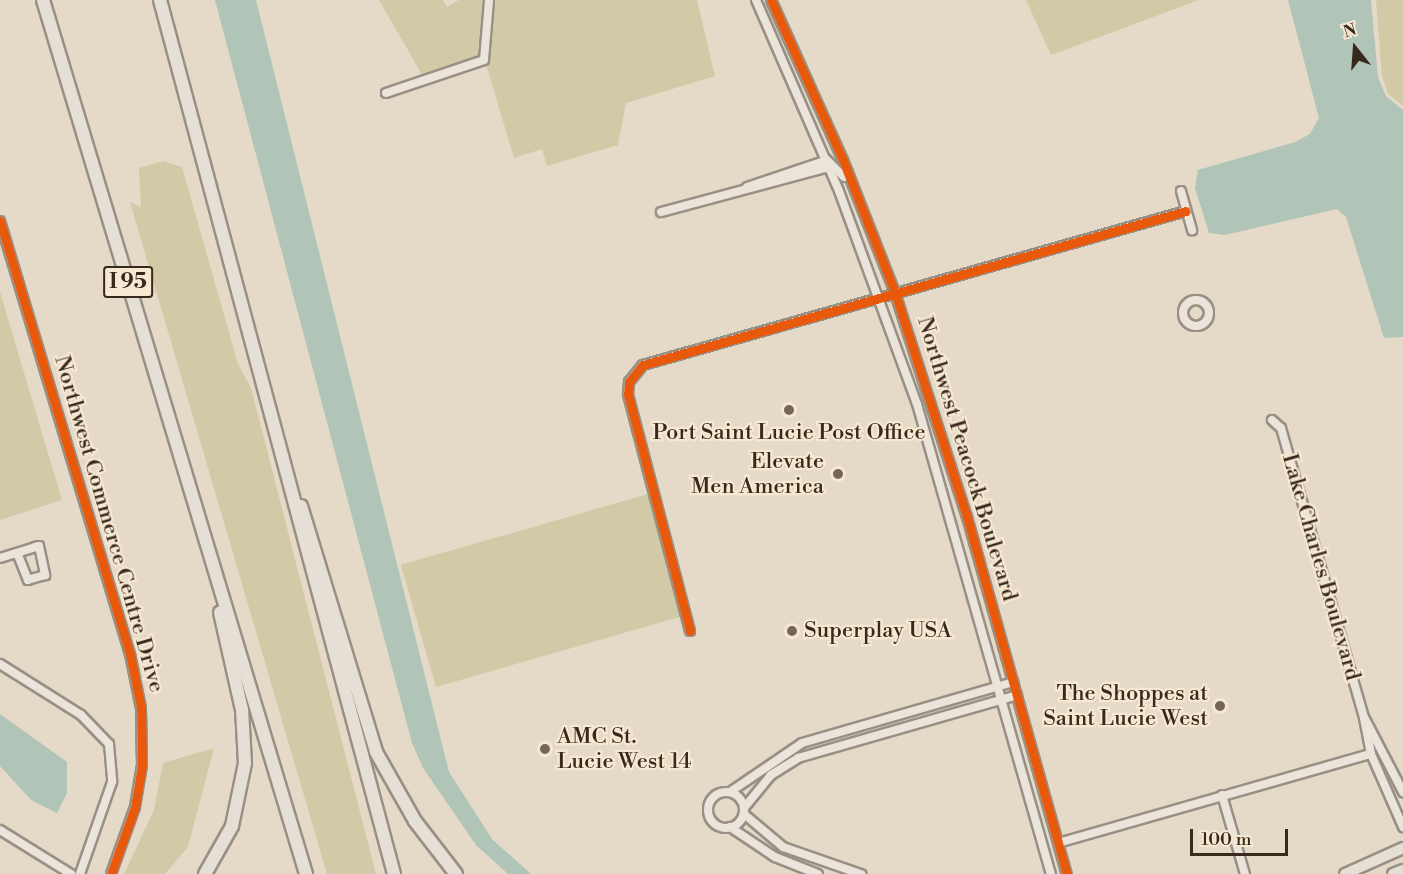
<!DOCTYPE html>
<html>
<head>
<meta charset="utf-8">
<style>
	body { margin:0 }
	#map { position:relative; width:1403px; height:874px; overflow:hidden; background:#e5d9c7; font-family:"Libre Bodoni",serif }
	div>[style] { position:absolute }
	.green>* { inset:0; background:#d2caa6; transform-origin:0 0 }
	.water>* { inset:0; background:#b1c4b8 }
	.roads { filter:drop-shadow(2px 0 #999085) drop-shadow(-2px 0 #999085) drop-shadow(0 2px #999085) drop-shadow(0 -2px #999085) }
	.minor>* { height:8px; margin:-4px; padding:0 4px; transform-origin:4px; border-radius:4px; background:#eae4db }
	.minor>.ring { margin:-4px; padding:0; box-sizing:content-box; background:none; border:8px solid #eae4db; border-radius:50% }
	.major>* { height:10px; margin:-5px; padding:0 5px; transform-origin:5px; border-radius:5px; background:#e6dfd5 }
	.highway>* { height:12px; margin:-6px; padding:0 6px; transform-origin:6px; border-radius:6px; background:#e6dfd5 }
	.cycleway>* { height:9px; margin:-4.5px; padding:0 4.5px; transform-origin:4.5px; border-radius:4.5px; background:#e8590c }
	.dots>* { width:16px; height:16px; translate:-50% -50%; box-sizing:border-box; border:3px solid #f7e8d2; border-radius:50% }
	span { translate:-50% -50%; white-space:nowrap; text-align:center; line-height:1.15; -webkit-text-stroke:4.5px #f7e8d2; paint-order:stroke }
	.shield-label span { padding:2px 4px; background:#f7e8d2; border:2px solid; border-radius:4px; -webkit-text-stroke-width:0 }
	.shield-label { font-size:21px; color:#37291c; font-weight:700 }
	.poi-label { font-size:22px; color:#37291c }
	.right { translate:-100% -50%; text-align:right }
	.left { translate:0 -50%; text-align:left }
	.street-label { font-size:22px; color:#37291c }
	.north { position:absolute; left:1325px; top:18px; width:60px; height:60px; -webkit-text-stroke:4px #f7e8d2; paint-order:stroke; rotate:343deg; font-size:16px; font-weight:700; line-height:24px; text-align:center; color:#37291c }
	.north::after { content:''; display:block; margin:auto; width:21px; height:27px; background:#37291c; clip-path:polygon(50% 0,100% 100%,50% 72%,0 100%) }
	.scale { position:absolute; left:1190px; top:829px; width:98px; height:27px; box-sizing:border-box; border:3px solid #37291c; border-top:0; padding-left:8px; font-size:18px; line-height:21px; white-space:nowrap; color:#37291c; -webkit-text-stroke:4px #f7e8d2; paint-order:stroke }
</style>
</head>
<body>
<div id="map">
	<div class="green">
		<div style="clip-path:polygon(379px 0,443px 0,447px 7px,459px 0,485px 0,481px 58px,424px 78px)"></div>
		<div style="clip-path:polygon(493px 0,697px 0,715px 76px,626px 103px,618px 145px,547px 166px,542px 149px,514px 158px,486px 64px,487px 13px)"></div>
		<div style="clip-path:polygon(1026px 0,1199px 0,1051px 55px)"></div>
		<div style="clip-path:polygon(1376px 0,1403px 0,1403px 106px,1388px 94px,1382px 76px)"></div>
		<div style="clip-path:polygon(163px 161px,182px 167px,238px 364px,251px 388px,376px 874px,327px 874px,130px 202px,141px 207px,139px 168px)"></div>
		<div style="clip-path:polygon(0 292px,62px 500px,0 520px)"></div>
		<div style="left:648px;top:494px;width:127px;height:257px;rotate:74deg"></div>
		<div style="clip-path:polygon(214px 748px,188px 847px,165px 874px,124px 874px,154px 810px,163px 763px)"></div>
	</div>
	<div class="water">
		<div style="clip-path:polygon(215px 0,256px 0,449px 772px,492px 839px,531px 874px,508px 874px,476px 845px,423px 768px,412px 743px)"></div>
		<div style="clip-path:polygon(1288px 0,1371px 0,1378px 77px,1386px 96px,1403px 110px,1403px 337px,1384px 338px,1346px 217px,1337px 209px,1225px 235px,1209px 233px,1195px 188px,1198px 170px,1295px 142px,1310px 134px,1319px 118px)"></div>
		<div style="clip-path:polygon(0 714px,67px 762px,67px 793px,57px 813px,31px 800px,0 766px)"></div>
	</div>
	<div class="roads">
		<div class="minor">
			<div style="left:756px;top:0;width:208px;rotate:66.5deg"></div>
			<div style="left:839px;top:191px;width:227px;rotate:69.9deg"></div>
			<div style="left:917px;top:404px;width:489px;rotate:74.1deg"></div>
			<div style="left:771px;top:0;width:175px;rotate:65.8deg"></div>
			<div style="left:843px;top:160px;width:143px;rotate:68.6deg"></div>
			<div style="left:895px;top:293px;width:235px;rotate:72.2deg"></div>
			<div style="left:967px;top:517px;width:371px;rotate:74.4deg"></div>
			<div style="left:386px;top:93px;width:103px;rotate:-18.6deg"></div>
			<div style="left:484px;top:60px;width:60px;rotate:-85.2deg"></div>
			<div style="left:747px;top:187px;width:84px;rotate:-18.6deg"></div>
			<div style="left:827px;top:160px;width:24px;rotate:45deg"></div>
			<div style="left:1181px;top:191px;width:41px;rotate:74.2deg"></div>
			<div style="left:661px;top:212px;width:174px;rotate:-15deg"></div>
			<div style="left:0;top:221px;width:452px;rotate:73.3deg"></div>
			<div style="left:130px;top:654px;width:55px;rotate:78.5deg"></div>
			<div style="left:141px;top:708px;width:57px;rotate:89deg"></div>
			<div style="left:142px;top:765px;width:43px;rotate:99.5deg"></div>
			<div style="left:135px;top:807px;width:71px;rotate:109.7deg"></div>
			<div class="ring" style="left:1183px;top:300px;width:18px;height:18px"></div>
			<div style="left:1272px;top:420px;width:12px;rotate:42deg"></div>
			<div style="left:1281px;top:428px;width:301px;rotate:74deg"></div>
			<div style="left:1364px;top:717px;width:85px;rotate:62.5deg"></div>
			<div style="left:0;top:558px;width:37px;rotate:-17deg"></div>
			<div style="left:35px;top:547px;width:4px;rotate:-14deg"></div>
			<div style="left:39px;top:546px;width:30px;rotate:78deg"></div>
			<div style="left:45px;top:575px;width:18px;rotate:164deg"></div>
			<div style="left:28px;top:580px;width:29px;rotate:-112deg"></div>
			<div style="left:690px;top:631px;width:245px;rotate:-104.7deg"></div>
			<div style="left:628px;top:394px;width:12px;rotate:-85deg"></div>
			<div style="left:629px;top:382px;width:22px;rotate:-51deg"></div>
			<div style="left:643px;top:365px;width:564px;rotate:-15.83deg"></div>
			<div style="left:0;top:664px;width:96px;rotate:32.2deg"></div>
			<div style="left:81px;top:715px;width:40px;rotate:46deg"></div>
			<div style="left:109px;top:744px;width:38px;rotate:85deg"></div>
			<div style="left:112px;top:782px;width:97px;rotate:109.2deg"></div>
			<div style="left:1364px;top:718px;width:37px;rotate:79deg"></div>
			<div style="left:1371px;top:754px;width:80px;rotate:66.3deg"></div>
			<div style="left:730px;top:792px;width:87px;rotate:-34.2deg"></div>
			<div style="left:802px;top:743px;width:220px;rotate:-16.1deg"></div>
			<div class="ring" style="left:708px;top:792px;width:28px;height:28px"></div>
			<div style="left:1222px;top:795px;width:82px;rotate:73.8deg"></div>
			<div style="left:744px;top:808px;width:43px;rotate:-50.7deg"></div>
			<div style="left:771px;top:775px;width:32px;rotate:-32deg"></div>
			<div style="left:798px;top:758px;width:228px;rotate:-16deg"></div>
			<div style="left:744px;top:814px;width:51px;rotate:40.2deg"></div>
			<div style="left:783px;top:847px;width:83px;rotate:19.1deg"></div>
			<div style="left:730px;top:827px;width:54px;rotate:33.7deg"></div>
			<div style="left:775px;top:857px;width:46px;rotate:21.6deg"></div>
			<div style="left:0;top:830px;width:84px;rotate:31.8deg"></div>
			<div style="left:1058px;top:843px;width:325px;rotate:-15.9deg"></div>
		</div>
		<div class="major">
			<div style="left:1345px;top:874px;width:64px;rotate:-24.1deg"></div>
			<div style="left:1393px;top:874px;width:11px;rotate:-22deg"></div>
		</div>
		<div class="highway">
			<div style="left:43px;top:0;width:913px;rotate:73.25deg"></div>
			<div style="left:160px;top:0;width:905px;rotate:75.01deg"></div>
			<div style="left:301px;top:506px;width:257px;rotate:73deg"></div>
			<div style="left:376px;top:752px;width:79px;rotate:60.5deg"></div>
			<div style="left:415px;top:821px;width:67px;rotate:52.3deg"></div>
			<div style="left:205px;top:874px;width:55px;rotate:-60.6deg"></div>
			<div style="left:232px;top:826px;width:64px;rotate:-78.3deg"></div>
			<div style="left:245px;top:763px;width:53px;rotate:-93.2deg"></div>
			<div style="left:242px;top:710px;width:100px;rotate:-102.7deg"></div>
		</div>
	</div>
	<div class="cycleway">
		<div style="left:771px;top:0;width:175px;rotate:65.8deg"></div>
		<div style="left:843px;top:160px;width:143px;rotate:68.6deg"></div>
		<div style="left:895px;top:293px;width:235px;rotate:72.2deg"></div>
		<div style="left:967px;top:517px;width:371px;rotate:74.4deg"></div>
		<div style="left:0;top:221px;width:452px;rotate:73.3deg"></div>
		<div style="left:130px;top:654px;width:55px;rotate:78.5deg"></div>
		<div style="left:141px;top:708px;width:57px;rotate:89deg"></div>
		<div style="left:142px;top:765px;width:43px;rotate:99.5deg"></div>
		<div style="left:135px;top:807px;width:71px;rotate:109.7deg"></div>
		<div style="left:690px;top:631px;width:245px;rotate:-104.7deg"></div>
		<div style="left:628px;top:394px;width:12px;rotate:-85deg"></div>
		<div style="left:629px;top:382px;width:22px;rotate:-51deg"></div>
		<div style="left:643px;top:365px;width:564px;rotate:-15.83deg"></div>
	</div>
	<div class="dots">
		<div style="left:789px;top:410px;background:#746758"></div>
		<div style="left:838px;top:474px;background:#746758"></div>
		<div style="left:792px;top:631px;background:#746758"></div>
		<div style="left:1220px;top:706px;background:#746758"></div>
		<div style="left:545px;top:749px;background:#746758"></div>
	</div>
	<div class="shield-label">
		<span style="left:128px;top:282px">I 95</span>
	</div>
	<div class="poi-label">
		<span style="left:789px;top:433px">Port Saint Lucie Post Office</span>
		<span class="right" style="left:824px;top:474px">Elevate<br>Men America</span>
		<span class="left" style="left:804px;top:631px">Superplay USA</span>
		<span class="right" style="left:1208px;top:706px">The Shoppes at<br>Saint Lucie West</span>
		<span class="left" style="left:557px;top:749px">AMC St.<br>Lucie West 14</span>
	</div>
	<div class="street-label">
		<span style="left:967px;top:459px;rotate:73deg">Northwest Peacock Boulevard</span>
		<span style="left:109px;top:524px;rotate:74deg">Northwest Commerce Centre Drive</span>
		<span style="left:1321px;top:567px;rotate:74deg">Lake Charles Boulevard</span>
	</div>
	<div class="north">N</div>
	<div class="scale">100 m</div>
</div>
</body>
</html>
